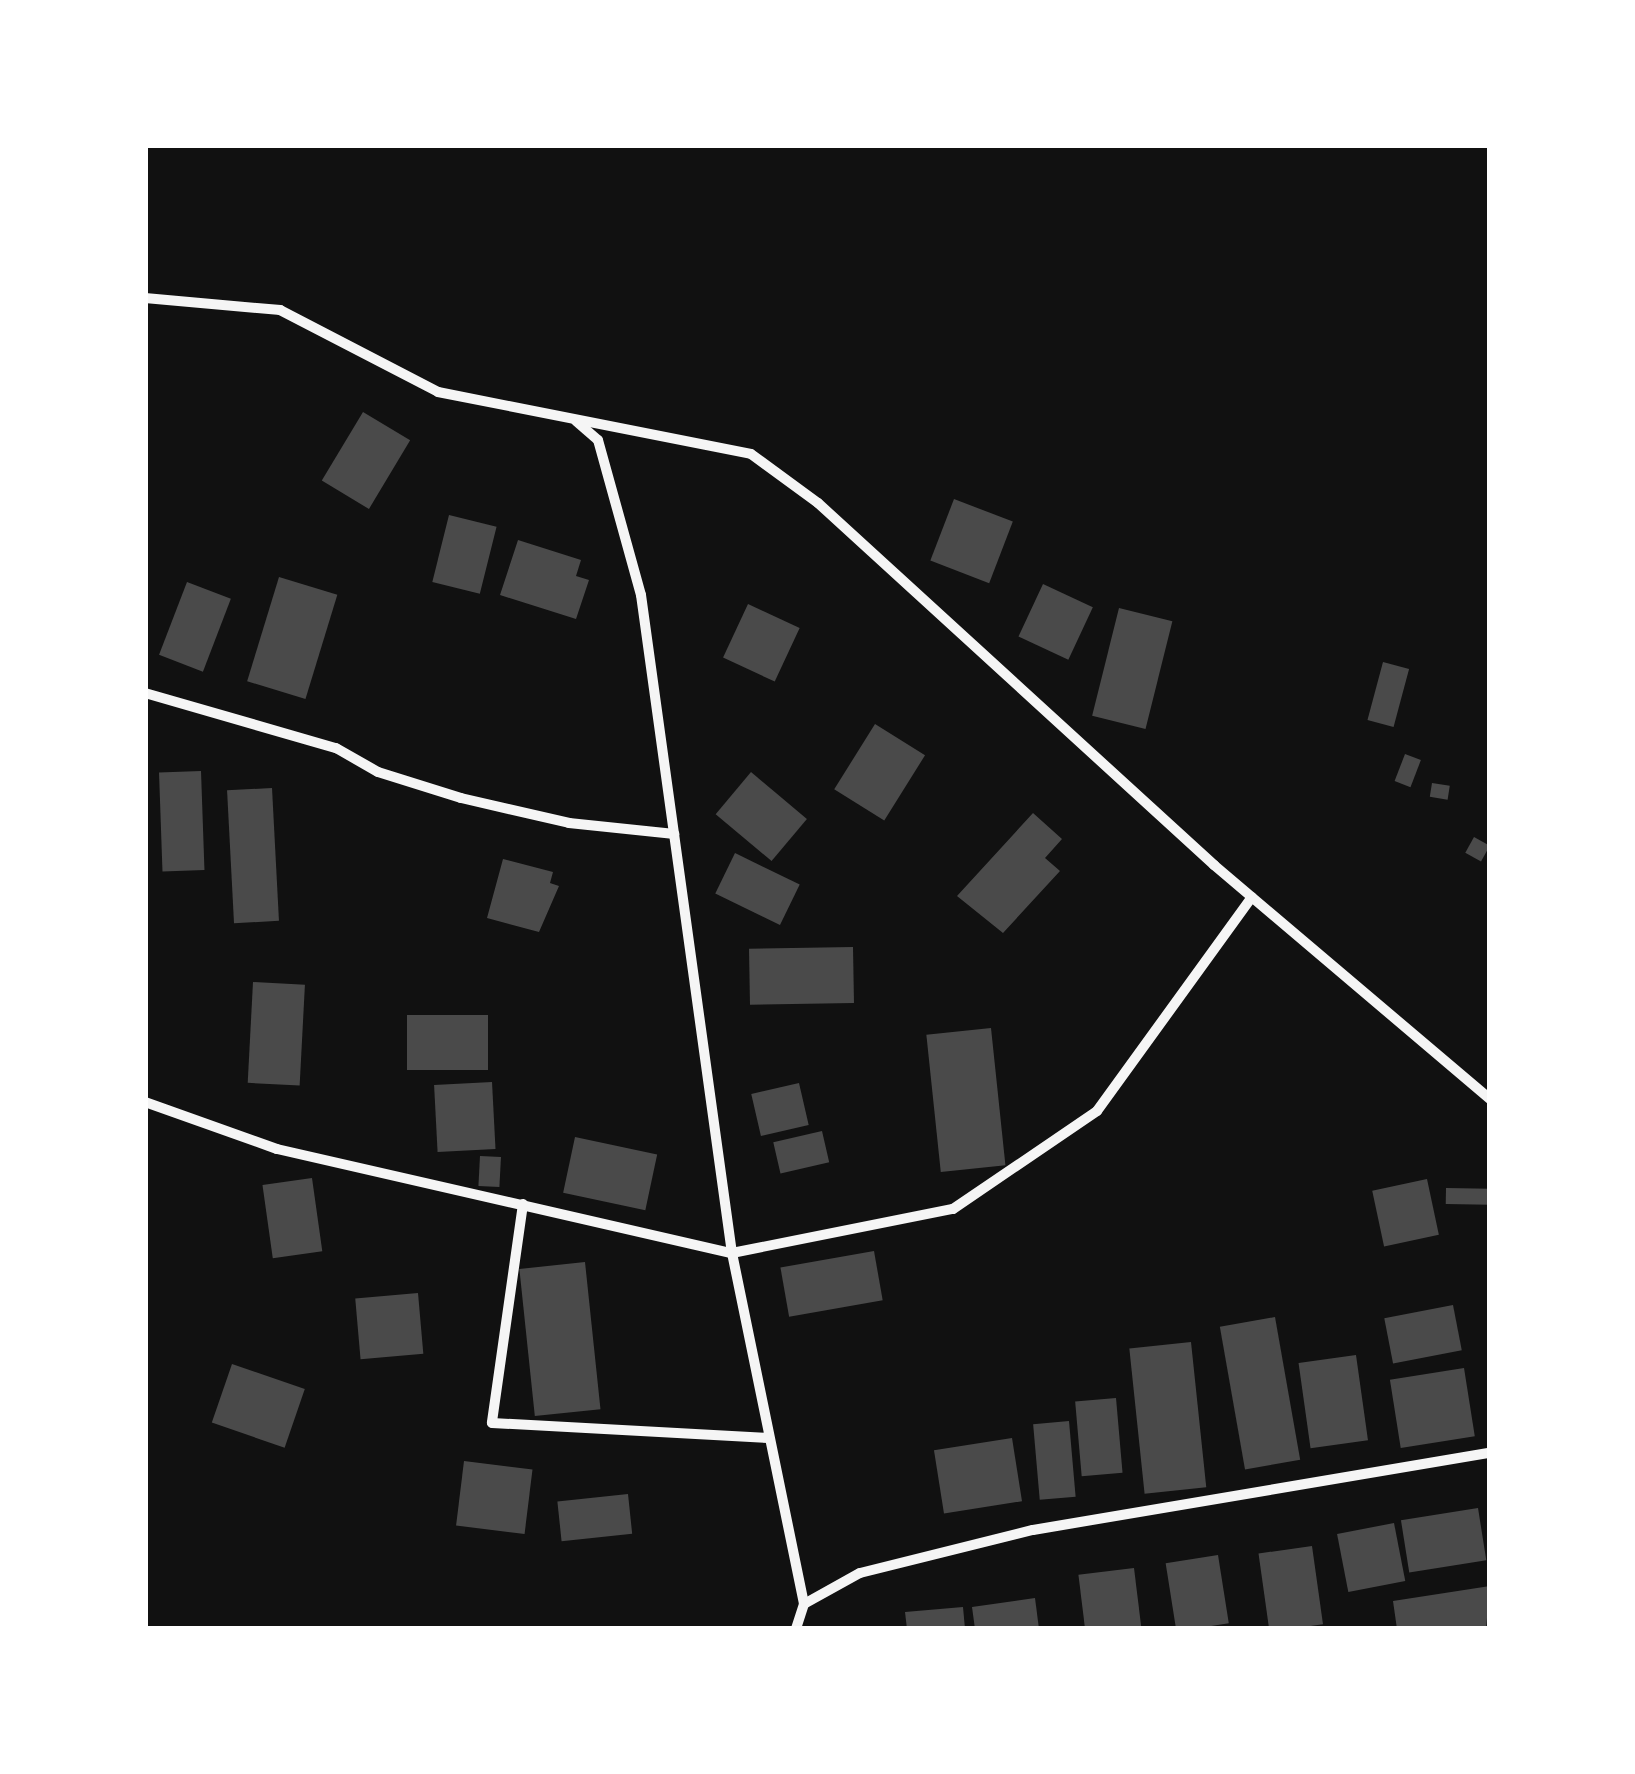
<!DOCTYPE html>
<html>
<head>
<meta charset="utf-8">
<style>
	body { margin:0 }
	#map { position:relative; width:1635px; height:1774px; overflow:hidden; background:#111; font-family:"Noto Serif",serif }
	div>[style] { position:absolute }
	.building>* { inset:0; background:#4a4a4a; transform-origin:0 0 }
	.minor>* { height:10px; margin:-5px; padding:0 5px; transform-origin:5px; border-radius:5px; background:#f5f5f5 }
	span { translate:-50% -50%; white-space:nowrap; text-align:center; line-height:1.15; -webkit-text-stroke:10px #fff; paint-order:stroke }
	.frame { position:absolute; inset:0; border:148px solid #fff; pointer-events:none }
</style>
</head>
<body>
<div id="map">
	<div class="building">
		<div style="left:363px;top:412px;width:55px;height:80px;rotate:31deg"></div>
		<div style="left:954px;top:499px;width:63px;height:66px;rotate:21deg"></div>
		<div style="left:449px;top:515px;width:49px;height:69px;rotate:14deg"></div>
		<div style="clip-path:polygon(518px 540px,581px 560px,576px 576px,589px 580px,576px 619px,500px 595px)"></div>
		<div style="left:279px;top:577px;width:61px;height:109px;rotate:17deg"></div>
		<div style="left:187px;top:582px;width:47px;height:78px;rotate:21deg"></div>
		<div style="left:1043px;top:584px;width:55px;height:58px;rotate:25deg"></div>
		<div style="left:748px;top:604px;width:57px;height:59px;rotate:25deg"></div>
		<div style="left:1119px;top:608px;width:55px;height:111px;rotate:14deg"></div>
		<div style="left:1383px;top:662px;width:27px;height:60px;rotate:15deg"></div>
		<div style="left:875px;top:724px;width:59px;height:77px;rotate:32deg"></div>
		<div style="left:1405px;top:754px;width:17px;height:29px;rotate:21deg"></div>
		<div style="left:201px;top:771px;width:99px;height:42px;rotate:88deg"></div>
		<div style="left:751px;top:772px;width:73px;height:55px;rotate:40deg"></div>
		<div style="left:1432px;top:783px;width:18px;height:14px;rotate:9deg"></div>
		<div style="left:272px;top:788px;width:133px;height:45px;rotate:87deg"></div>
		<div style="clip-path:polygon(1033px 813px,1062px 839px,1045px 858px,1060px 871px,1003px 933px,957px 896px)"></div>
		<div style="left:1474px;top:837px;width:18px;height:18px;rotate:29deg"></div>
		<div style="left:735px;top:853px;width:72px;height:45px;rotate:26deg"></div>
		<div style="clip-path:polygon(503px 859px,553px 872px,550px 883px,559px 886px,539px 932px,487px 918px)"></div>
		<div style="left:853px;top:947px;width:56px;height:104px;rotate:89deg"></div>
		<div style="left:253px;top:982px;width:52px;height:101px;rotate:3deg"></div>
		<div style="left:488px;top:1015px;width:55px;height:81px;rotate:90deg"></div>
		<div style="left:991px;top:1028px;width:138px;height:65px;rotate:84deg"></div>
		<div style="left:492px;top:1082px;width:67px;height:58px;rotate:87deg"></div>
		<div style="left:799px;top:1083px;width:43px;height:49px;rotate:77deg"></div>
		<div style="left:822px;top:1131px;width:32px;height:50px;rotate:77deg"></div>
		<div style="left:575px;top:1137px;width:84px;height:57px;rotate:12deg"></div>
		<div style="left:480px;top:1156px;width:21px;height:30px;rotate:3deg"></div>
		<div style="left:312px;top:1178px;width:74px;height:50px;rotate:82deg"></div>
		<div style="left:1427px;top:1179px;width:57px;height:56px;rotate:78deg"></div>
		<div style="left:1446px;top:1188px;width:44px;height:16px;rotate:1deg"></div>
		<div style="left:874px;top:1251px;width:50px;height:95px;rotate:80deg"></div>
		<div style="left:585px;top:1262px;width:148px;height:66px;rotate:84deg"></div>
		<div style="left:418px;top:1293px;width:61px;height:63px;rotate:85deg"></div>
		<div style="left:1453px;top:1305px;width:46px;height:70px;rotate:79deg"></div>
		<div style="left:1275px;top:1317px;width:145px;height:56px;rotate:80deg"></div>
		<div style="left:1191px;top:1342px;width:146px;height:62px;rotate:84deg"></div>
		<div style="left:1356px;top:1355px;width:86px;height:58px;rotate:82deg"></div>
		<div style="left:232px;top:1364px;width:77px;height:62px;rotate:19deg"></div>
		<div style="left:1464px;top:1368px;width:69px;height:75px;rotate:81deg"></div>
		<div style="left:1116px;top:1398px;width:75px;height:41px;rotate:85deg"></div>
		<div style="left:1069px;top:1421px;width:76px;height:36px;rotate:85deg"></div>
		<div style="left:1012px;top:1438px;width:64px;height:79px;rotate:81deg"></div>
		<div style="left:464px;top:1461px;width:69px;height:65px;rotate:7deg"></div>
		<div style="left:628px;top:1494px;width:40px;height:71px;rotate:84deg"></div>
		<div style="left:1478px;top:1508px;width:53px;height:78px;rotate:81deg"></div>
		<div style="left:1394px;top:1523px;width:59px;height:58px;rotate:79deg"></div>
		<div style="left:1312px;top:1546px;width:79px;height:54px;rotate:82deg"></div>
		<div style="left:1218px;top:1555px;width:69px;height:53px;rotate:81deg"></div>
		<div style="left:1134px;top:1568px;width:62px;height:56px;rotate:83deg"></div>
		<div style="clip-path:polygon(1490px 1586px,1486px 1629px,1397px 1629px,1393px 1601px)"></div>
		<div style="clip-path:polygon(1035px 1598px,1039px 1629px,975px 1629px,972px 1607px)"></div>
		<div style="clip-path:polygon(963px 1607px,965px 1629px,907px 1629px,905px 1612px)"></div>
	</div>
	<div class="minor">
		<div style="left:145px;top:298px;width:136px;rotate:5.1deg"></div>
		<div style="left:280px;top:310px;width:178px;rotate:27.4deg"></div>
		<div style="left:438px;top:392px;width:319px;rotate:11.2deg"></div>
		<div style="left:751px;top:454px;width:83px;rotate:36.2deg"></div>
		<div style="left:818px;top:503px;width:537px;rotate:42.43deg"></div>
		<div style="left:1214px;top:865px;width:362px;rotate:40.3deg"></div>
		<div style="left:576px;top:421px;width:29px;rotate:41deg"></div>
		<div style="left:598px;top:440px;width:161px;rotate:74.5deg"></div>
		<div style="left:641px;top:595px;width:664px;rotate:82.13deg"></div>
		<div style="left:732px;top:1253px;width:225px;rotate:-11.3deg"></div>
		<div style="left:953px;top:1209px;width:174px;rotate:-34.2deg"></div>
		<div style="left:1097px;top:1111px;width:264px;rotate:-54.1deg"></div>
		<div style="left:145px;top:693px;width:199px;rotate:16.1deg"></div>
		<div style="left:336px;top:748px;width:48px;rotate:29.7deg"></div>
		<div style="left:378px;top:772px;width:87px;rotate:17.4deg"></div>
		<div style="left:461px;top:798px;width:111px;rotate:13deg"></div>
		<div style="left:569px;top:823px;width:106px;rotate:6deg"></div>
		<div style="left:145px;top:1102px;width:140px;rotate:19.6deg"></div>
		<div style="left:277px;top:1149px;width:467px;rotate:12.9deg"></div>
		<div style="left:732px;top:1253px;width:358px;rotate:78.4deg"></div>
		<div style="left:804px;top:1604px;width:26px;rotate:108deg"></div>
		<div style="left:523px;top:1204px;width:221px;rotate:98.1deg"></div>
		<div style="left:492px;top:1423px;width:277px;rotate:3.1deg"></div>
		<div style="left:804px;top:1604px;width:64px;rotate:-29deg"></div>
		<div style="left:860px;top:1573px;width:178px;rotate:-14deg"></div>
		<div style="left:1033px;top:1530px;width:463px;rotate:-9.6deg"></div>
	</div>
	<div class="frame"></div>
</div>
</body>
</html>
